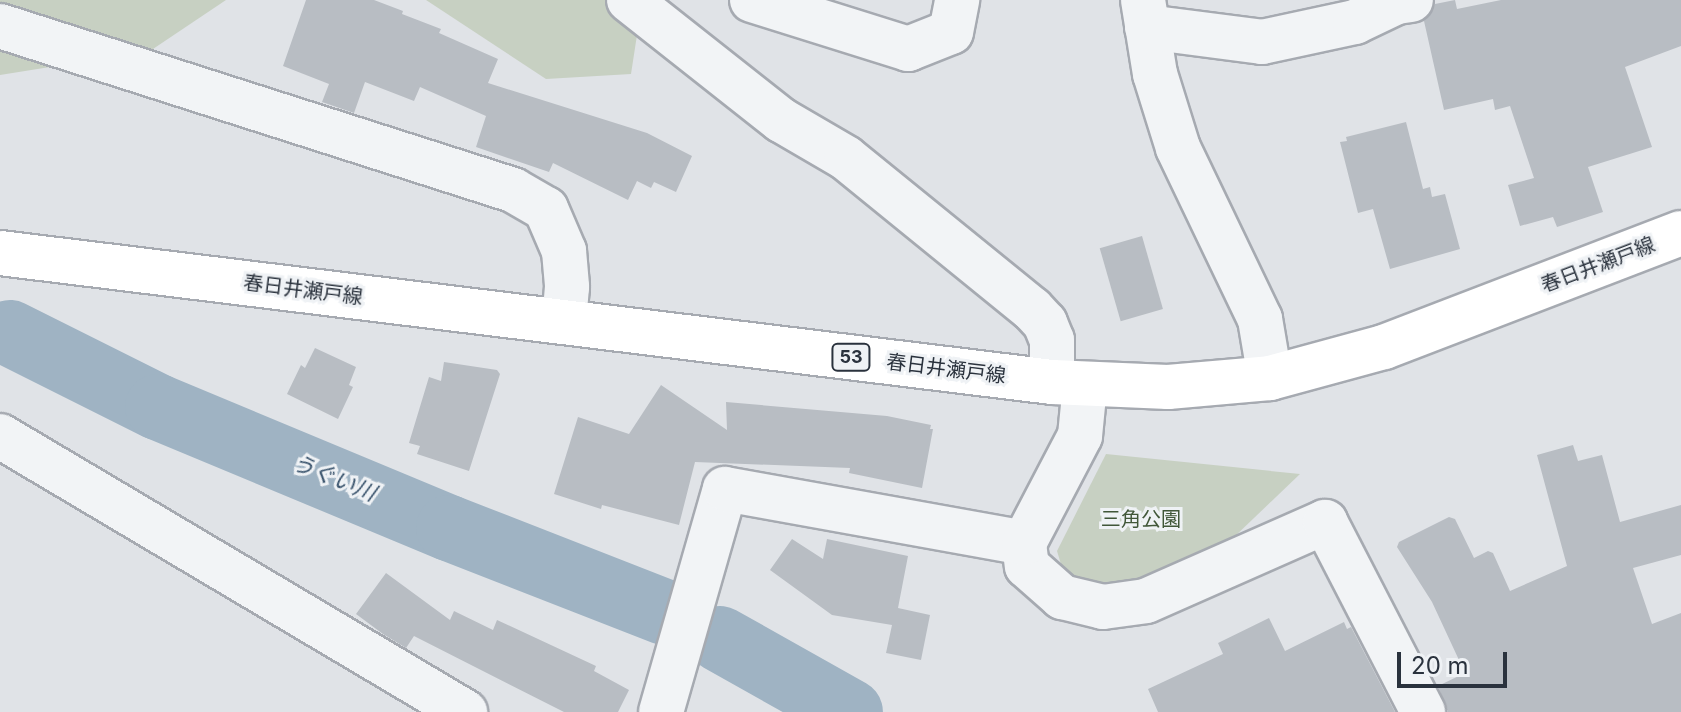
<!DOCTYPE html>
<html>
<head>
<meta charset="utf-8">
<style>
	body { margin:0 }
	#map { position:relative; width:1681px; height:712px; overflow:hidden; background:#e0e3e7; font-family:Inter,"Noto Sans JP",sans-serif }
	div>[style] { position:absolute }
	.green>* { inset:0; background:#c7d0c2 }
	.river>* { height:66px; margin:-33px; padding:0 33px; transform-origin:33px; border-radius:33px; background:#9fb3c3 }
	.building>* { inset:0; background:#b8bdc3; transform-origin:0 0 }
	.roads { filter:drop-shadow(2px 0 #a6aab1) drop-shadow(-2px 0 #a6aab1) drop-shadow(0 2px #a6aab1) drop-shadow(0 -2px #a6aab1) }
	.minor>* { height:44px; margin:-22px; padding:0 22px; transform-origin:22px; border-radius:22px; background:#f2f4f6 }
	.major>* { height:44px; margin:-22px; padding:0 22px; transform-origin:22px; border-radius:22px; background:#fff }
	span { translate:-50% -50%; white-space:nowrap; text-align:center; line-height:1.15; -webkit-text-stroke:6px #eff2f5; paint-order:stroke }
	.shield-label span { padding:2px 6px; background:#eff2f5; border:2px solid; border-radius:6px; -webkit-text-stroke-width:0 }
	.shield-label { font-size:18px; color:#2a323d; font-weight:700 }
	.street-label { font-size:20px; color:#2a323d }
	.park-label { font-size:20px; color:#415739 }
	.water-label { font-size:22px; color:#39536c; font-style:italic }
	.scale { position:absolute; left:1397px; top:652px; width:110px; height:36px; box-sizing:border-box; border:4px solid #2a323d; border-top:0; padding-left:10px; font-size:24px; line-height:28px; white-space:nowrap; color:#2a323d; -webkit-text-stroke:6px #eff2f5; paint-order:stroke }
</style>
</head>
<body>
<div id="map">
	<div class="green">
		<div style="clip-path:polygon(0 0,226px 0,150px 51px,0 75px)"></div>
		<div style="clip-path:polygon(426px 0,620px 0,639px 22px,631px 74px,546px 79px)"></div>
		<div style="clip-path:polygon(1106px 454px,1300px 474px,1231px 540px,1166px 574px,1099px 593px,1066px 581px,1057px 551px)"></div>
	</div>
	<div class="river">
		<div style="left:10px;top:333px;width:165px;rotate:26.6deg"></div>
		<div style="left:158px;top:407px;width:315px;rotate:22.6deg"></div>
		<div style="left:449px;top:528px;width:231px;rotate:21.3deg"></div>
		<div style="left:720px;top:639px;width:149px;rotate:29.3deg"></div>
	</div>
	<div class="building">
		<div style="clip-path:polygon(306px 0,374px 0,403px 11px,402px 14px,441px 29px,439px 33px,498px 59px,488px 83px,647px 133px,692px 156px,676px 192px,654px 182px,651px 188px,637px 181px,628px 200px,553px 163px,549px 172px,476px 147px,486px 116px,420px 87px,414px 101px,365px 82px,354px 113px,322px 102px,329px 84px,283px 66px)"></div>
		<div style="clip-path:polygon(1455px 0,1457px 9px,1501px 0,1681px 0,1681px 46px,1625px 67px,1652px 147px,1588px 167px,1603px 212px,1557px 227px,1553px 217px,1520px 226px,1508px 185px,1534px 178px,1510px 106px,1495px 110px,1493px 99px,1444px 110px,1424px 21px,1435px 4px)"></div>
		<div style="clip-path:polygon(1406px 122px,1423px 189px,1430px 187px,1432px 197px,1445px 194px,1460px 249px,1390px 269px,1373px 209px,1358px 213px,1340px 142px,1347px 141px,1346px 137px)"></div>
		<div style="left:1142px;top:236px;width:76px;height:44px;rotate:74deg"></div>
		<div style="clip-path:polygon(315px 348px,356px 367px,349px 385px,353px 387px,338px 419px,287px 394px,301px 365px,305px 368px)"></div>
		<div style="clip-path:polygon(444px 362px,497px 370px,500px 374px,469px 471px,417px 454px,420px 446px,409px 443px,429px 377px,441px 381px)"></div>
		<div style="clip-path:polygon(661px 385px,727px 430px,726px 402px,887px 416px,931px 425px,930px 429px,933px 429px,922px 488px,849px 473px,850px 468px,695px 462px,679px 525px,602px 505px,601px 509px,554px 494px,578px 417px,629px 434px)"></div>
		<div style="clip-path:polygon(1573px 445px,1578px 461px,1602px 455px,1620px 522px,1681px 505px,1681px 555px,1633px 568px,1652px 624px,1681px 613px,1681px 712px,1448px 712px,1438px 686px,1465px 673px,1432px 602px,1397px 547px,1399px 542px,1449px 517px,1455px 519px,1474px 558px,1488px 551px,1493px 553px,1510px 591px,1567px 566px,1537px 455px)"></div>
		<div style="clip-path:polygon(792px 539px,823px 559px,827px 539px,908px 556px,898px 608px,930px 615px,921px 660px,886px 653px,892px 625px,832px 615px,770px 570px)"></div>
		<div style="clip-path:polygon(386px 573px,450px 620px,454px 611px,493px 630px,497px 620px,596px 666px,594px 671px,629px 690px,618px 712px,564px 712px,414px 636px,406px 648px,383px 634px,356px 614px)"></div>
		<div style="clip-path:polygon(1269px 618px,1285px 651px,1344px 622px,1347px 629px,1351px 627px,1395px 712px,1158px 712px,1148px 689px,1223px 654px,1218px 643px)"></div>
	</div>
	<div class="roads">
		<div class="minor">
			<div style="left:629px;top:0;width:194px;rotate:38.3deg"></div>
			<div style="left:781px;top:120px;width:75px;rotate:30.3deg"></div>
			<div style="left:846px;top:158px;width:240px;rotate:39.1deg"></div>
			<div style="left:1032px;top:309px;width:19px;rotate:47deg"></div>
			<div style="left:1045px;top:323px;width:18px;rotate:68deg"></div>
			<div style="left:1052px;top:340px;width:42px;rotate:90deg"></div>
			<div style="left:752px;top:0;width:164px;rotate:17.4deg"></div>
			<div style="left:908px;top:49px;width:46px;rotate:-21.6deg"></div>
			<div style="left:951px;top:32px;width:33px;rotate:-79deg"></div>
			<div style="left:1143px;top:0;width:75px;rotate:80.8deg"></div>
			<div style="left:1155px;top:74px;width:77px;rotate:72.7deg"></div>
			<div style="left:1178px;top:148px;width:190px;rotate:64.4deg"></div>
			<div style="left:1260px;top:319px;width:60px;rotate:80.4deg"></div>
			<div style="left:0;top:26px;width:539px;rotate:17.73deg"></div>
			<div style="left:513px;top:190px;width:38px;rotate:30deg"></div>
			<div style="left:546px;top:209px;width:46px;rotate:66.8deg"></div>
			<div style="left:564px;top:251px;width:36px;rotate:85deg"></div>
			<div style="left:567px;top:287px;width:35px;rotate:95deg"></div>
			<div style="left:1147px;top:27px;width:116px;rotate:7.4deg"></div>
			<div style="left:1262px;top:42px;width:95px;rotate:-12.1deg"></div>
			<div style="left:1355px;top:22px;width:47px;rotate:-25.5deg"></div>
			<div style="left:1397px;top:2px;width:14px;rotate:-8deg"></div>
			<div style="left:0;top:436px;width:541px;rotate:30.69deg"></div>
			<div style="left:1024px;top:543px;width:23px;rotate:83deg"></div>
			<div style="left:1027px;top:566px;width:47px;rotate:41.5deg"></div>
			<div style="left:1062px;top:597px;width:42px;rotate:13.7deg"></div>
			<div style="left:1103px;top:607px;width:43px;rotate:-7.9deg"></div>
			<div style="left:1146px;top:601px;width:196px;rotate:-23.8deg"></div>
			<div style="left:1325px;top:522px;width:214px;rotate:62.7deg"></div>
			<div style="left:661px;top:712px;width:232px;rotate:-74deg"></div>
			<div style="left:725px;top:489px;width:304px;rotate:10.2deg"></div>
			<div style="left:1024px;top:543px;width:121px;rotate:-62.4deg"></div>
			<div style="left:1080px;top:436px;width:51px;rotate:-84.4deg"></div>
		</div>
		<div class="major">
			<div style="left:0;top:253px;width:1060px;rotate:6.99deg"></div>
			<div style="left:1052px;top:382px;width:116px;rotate:2.5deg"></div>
			<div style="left:1168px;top:387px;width:102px;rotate:-5deg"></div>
			<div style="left:1270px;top:378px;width:118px;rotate:-15.2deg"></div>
			<div style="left:1384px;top:347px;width:318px;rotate:-21deg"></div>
		</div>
	</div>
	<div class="shield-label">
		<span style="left:851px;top:357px">53</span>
	</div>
	<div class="street-label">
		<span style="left:1598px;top:265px;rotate:-21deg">春日井瀬戸線</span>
		<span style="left:303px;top:290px;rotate:7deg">春日井瀬戸線</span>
		<span style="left:946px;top:369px;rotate:7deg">春日井瀬戸線</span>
	</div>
	<div class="park-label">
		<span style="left:1141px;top:519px">三角公園</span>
	</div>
	<div class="water-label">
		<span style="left:334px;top:478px;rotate:22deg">うぐい川</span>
	</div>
	<div class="scale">20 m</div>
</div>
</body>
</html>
